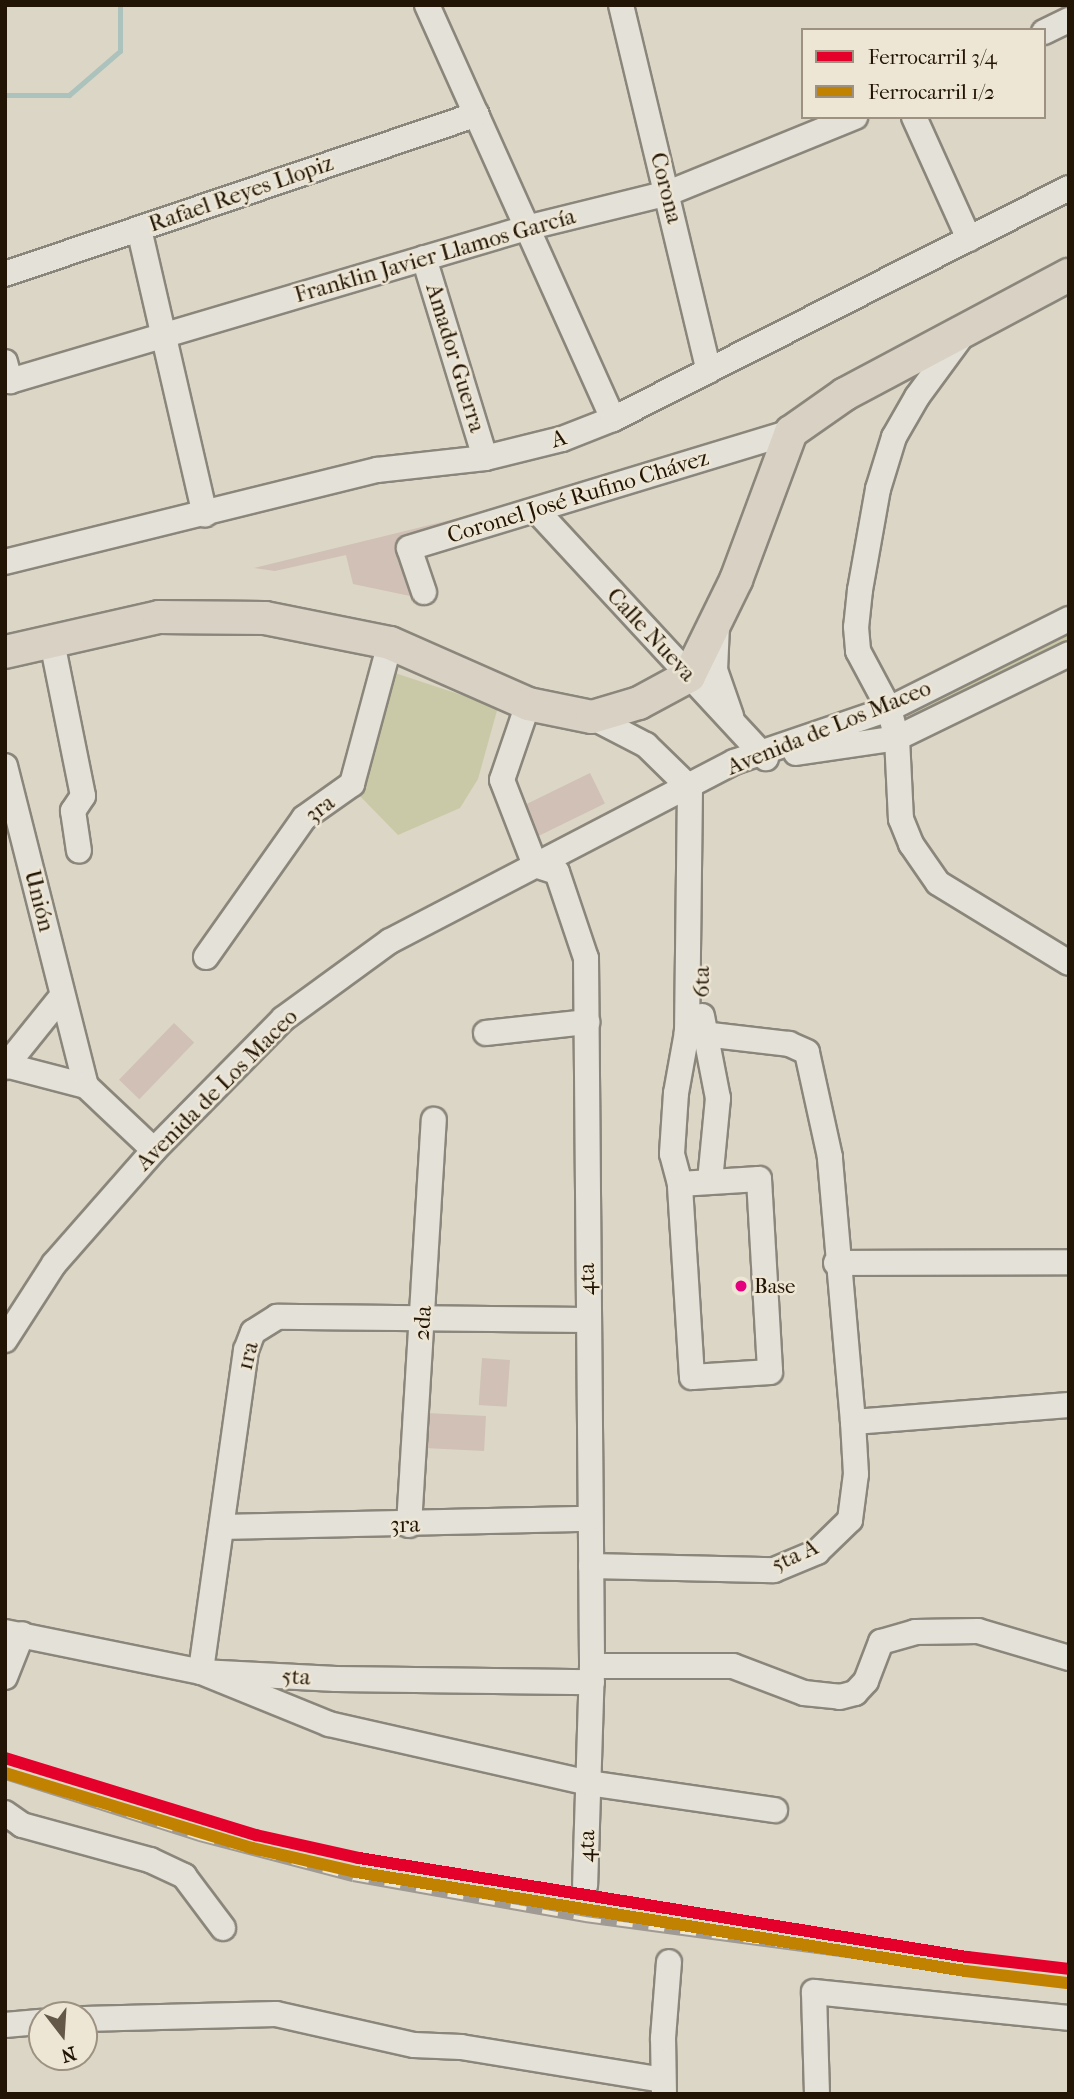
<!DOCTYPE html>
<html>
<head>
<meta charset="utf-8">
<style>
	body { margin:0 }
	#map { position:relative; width:1074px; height:2099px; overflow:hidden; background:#dcd6c6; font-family:"IM FELL French Canon",serif }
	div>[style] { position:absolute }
	.green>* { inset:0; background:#cac9a7 }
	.stream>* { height:5px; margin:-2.5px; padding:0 2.5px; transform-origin:2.5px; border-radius:2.5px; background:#acc2bc }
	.building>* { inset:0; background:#d0c0b5; transform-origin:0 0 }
	.roads { filter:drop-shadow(2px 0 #8b867b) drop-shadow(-2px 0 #8b867b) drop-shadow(0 2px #8b867b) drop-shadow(0 -2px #8b867b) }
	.minor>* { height:24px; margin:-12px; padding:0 12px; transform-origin:12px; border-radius:12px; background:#e4e1d9 }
	.major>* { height:32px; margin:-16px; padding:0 16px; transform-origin:16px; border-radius:16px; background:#d8d1c4 }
	.rail>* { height:8px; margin-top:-4px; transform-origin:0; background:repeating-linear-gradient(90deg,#eee6d4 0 16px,#9f9a93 0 32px); box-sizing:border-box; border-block:2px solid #9f9a93 }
	.rail-1>* { height:12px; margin:-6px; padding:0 6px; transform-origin:6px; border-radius:6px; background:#e4002b }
	.rail-2>* { height:12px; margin:-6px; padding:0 6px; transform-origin:6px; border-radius:6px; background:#c28201 }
	.dots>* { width:19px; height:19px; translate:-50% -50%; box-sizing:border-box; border:4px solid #eee6d4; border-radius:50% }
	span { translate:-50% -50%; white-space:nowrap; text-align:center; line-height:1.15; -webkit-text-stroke:5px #eee6d4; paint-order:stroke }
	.bus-label { font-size:21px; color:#231505 }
	.left { translate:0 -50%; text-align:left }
	.street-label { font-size:23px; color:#231505 }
	.frame { position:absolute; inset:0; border:7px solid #231505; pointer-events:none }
	.legend { position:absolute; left:801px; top:28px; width:245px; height:91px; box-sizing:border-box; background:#eee6d4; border:2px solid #9d9281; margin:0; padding:9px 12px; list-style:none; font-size:21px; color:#231505 }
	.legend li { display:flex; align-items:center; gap:14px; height:35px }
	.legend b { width:35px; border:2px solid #9d9281 }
	.north { position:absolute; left:28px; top:2001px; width:70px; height:70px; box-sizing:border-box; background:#eee6d4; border:2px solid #9d9281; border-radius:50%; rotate:163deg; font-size:19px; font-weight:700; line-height:28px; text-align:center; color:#231505 }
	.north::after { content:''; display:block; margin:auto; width:24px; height:32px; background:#645949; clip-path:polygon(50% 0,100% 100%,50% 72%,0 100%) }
</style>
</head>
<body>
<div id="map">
	<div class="green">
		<div style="clip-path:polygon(1069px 630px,1069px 648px,910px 720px,906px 715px,907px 709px)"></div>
		<div style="clip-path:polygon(389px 671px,498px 707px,478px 779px,460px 808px,398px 835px,355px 791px)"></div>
	</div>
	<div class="stream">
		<div style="left:5px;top:95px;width:64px"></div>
		<div style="left:69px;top:95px;width:67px;rotate:-40.8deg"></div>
		<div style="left:120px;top:51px;width:46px;rotate:-90deg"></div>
	</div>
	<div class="building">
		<div style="clip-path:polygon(491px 510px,493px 519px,398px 542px,415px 597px,353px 584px,346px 555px,275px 571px,254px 568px)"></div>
		<div style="left:590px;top:773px;width:34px;height:75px;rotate:64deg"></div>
		<div style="left:174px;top:1023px;width:28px;height:79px;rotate:44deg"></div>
		<div style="left:482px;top:1358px;width:28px;height:47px;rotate:4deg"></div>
		<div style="left:427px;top:1413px;width:59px;height:35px;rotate:3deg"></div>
	</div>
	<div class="roads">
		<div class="minor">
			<div style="left:427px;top:5px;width:454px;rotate:65.8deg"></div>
			<div style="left:621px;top:5px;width:376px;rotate:76.5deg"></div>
			<div style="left:1044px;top:32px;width:28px;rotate:-26deg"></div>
			<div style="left:914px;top:117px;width:134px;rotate:65.7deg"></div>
			<div style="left:139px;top:229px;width:293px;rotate:77deg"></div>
			<div style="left:424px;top:258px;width:209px;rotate:73deg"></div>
			<div style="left:5px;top:274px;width:498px;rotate:-18.7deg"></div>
			<div style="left:964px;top:333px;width:79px;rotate:126.3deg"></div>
			<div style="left:917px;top:397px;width:46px;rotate:119.9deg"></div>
			<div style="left:894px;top:437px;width:54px;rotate:107.1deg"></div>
			<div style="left:878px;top:489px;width:103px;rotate:100.1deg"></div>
			<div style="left:860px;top:590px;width:37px;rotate:96deg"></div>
			<div style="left:856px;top:627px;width:24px;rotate:85deg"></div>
			<div style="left:858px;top:651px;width:66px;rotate:61.9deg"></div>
			<div style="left:889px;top:709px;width:30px;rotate:75deg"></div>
			<div style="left:897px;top:738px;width:81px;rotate:87.2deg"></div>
			<div style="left:901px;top:819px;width:27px;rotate:68deg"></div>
			<div style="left:911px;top:844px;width:47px;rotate:55.3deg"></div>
			<div style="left:938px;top:883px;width:153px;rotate:31.4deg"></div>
			<div style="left:5px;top:362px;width:20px;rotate:75deg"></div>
			<div style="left:10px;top:381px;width:542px;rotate:-16.5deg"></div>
			<div style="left:530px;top:227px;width:142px;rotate:-13.8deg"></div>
			<div style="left:668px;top:193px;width:202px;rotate:-22.1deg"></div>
			<div style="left:537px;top:511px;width:337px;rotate:47.2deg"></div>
			<div style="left:5px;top:562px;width:383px;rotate:-13.9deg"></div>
			<div style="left:377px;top:470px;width:109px;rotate:-6.3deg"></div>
			<div style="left:485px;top:458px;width:79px;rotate:-13.9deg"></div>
			<div style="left:562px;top:439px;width:55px;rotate:-21.4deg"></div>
			<div style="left:613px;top:419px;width:511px;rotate:-26.87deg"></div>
			<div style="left:424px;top:592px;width:46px;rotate:-108.8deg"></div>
			<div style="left:409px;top:548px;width:399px;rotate:-16.9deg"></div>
			<div style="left:717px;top:625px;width:45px;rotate:92.5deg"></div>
			<div style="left:715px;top:670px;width:49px;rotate:70.8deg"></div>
			<div style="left:52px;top:642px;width:157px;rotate:78.6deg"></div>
			<div style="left:83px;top:796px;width:18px;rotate:124deg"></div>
			<div style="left:73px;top:811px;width:40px;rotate:81.5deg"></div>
			<div style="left:528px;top:704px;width:80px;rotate:108.9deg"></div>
			<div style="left:502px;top:780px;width:91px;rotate:68.8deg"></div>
			<div style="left:535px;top:865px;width:23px;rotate:18deg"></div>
			<div style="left:557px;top:872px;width:91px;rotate:71.4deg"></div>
			<div style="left:586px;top:958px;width:708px;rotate:89.51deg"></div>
			<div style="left:592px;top:1666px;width:219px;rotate:91.8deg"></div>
			<div style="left:592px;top:717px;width:61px;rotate:27.4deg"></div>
			<div style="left:646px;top:745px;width:62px;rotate:44.3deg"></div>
			<div style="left:690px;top:788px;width:244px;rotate:90.7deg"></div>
			<div style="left:687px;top:1032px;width:62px;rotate:100.2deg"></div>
			<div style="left:676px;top:1093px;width:61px;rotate:93.8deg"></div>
			<div style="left:672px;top:1154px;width:31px;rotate:75deg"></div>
			<div style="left:796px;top:753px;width:102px;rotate:-8.4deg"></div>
			<div style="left:897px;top:738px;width:191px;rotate:-26deg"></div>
			<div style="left:5px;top:766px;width:330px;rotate:75.8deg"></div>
			<div style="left:206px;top:957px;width:170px;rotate:-54.8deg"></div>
			<div style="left:304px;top:818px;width:59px;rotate:-35.3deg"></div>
			<div style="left:352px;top:784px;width:146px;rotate:-74.9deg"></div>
			<div style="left:702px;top:1016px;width:84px;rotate:79deg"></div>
			<div style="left:718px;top:1098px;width:83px;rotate:95.5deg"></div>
			<div style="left:486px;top:1033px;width:102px;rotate:-6.2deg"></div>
			<div style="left:5px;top:1065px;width:84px;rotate:14.5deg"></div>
			<div style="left:86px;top:1086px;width:93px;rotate:43.3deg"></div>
			<div style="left:5px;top:1067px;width:91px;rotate:-51.2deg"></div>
			<div style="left:759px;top:1179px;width:193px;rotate:86.7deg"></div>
			<div style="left:770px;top:1372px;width:78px;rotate:176.3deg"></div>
			<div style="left:692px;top:1377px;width:193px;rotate:-93.6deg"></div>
			<div style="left:680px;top:1184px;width:79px;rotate:-3.6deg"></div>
			<div style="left:836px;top:1263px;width:233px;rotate:-0.2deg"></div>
			<div style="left:587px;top:1320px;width:310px;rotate:-179.4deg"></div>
			<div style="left:277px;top:1317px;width:28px;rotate:148deg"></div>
			<div style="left:253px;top:1332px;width:19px;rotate:111deg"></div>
			<div style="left:246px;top:1350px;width:325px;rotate:98deg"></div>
			<div style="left:201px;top:1672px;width:138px;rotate:22.1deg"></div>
			<div style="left:329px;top:1724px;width:267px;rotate:12.8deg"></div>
			<div style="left:589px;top:1783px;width:188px;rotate:8.3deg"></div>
			<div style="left:5px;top:1340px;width:90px;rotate:-57.2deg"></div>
			<div style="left:54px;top:1264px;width:152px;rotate:-48.7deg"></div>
			<div style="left:154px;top:1150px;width:184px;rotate:-45.4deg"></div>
			<div style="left:283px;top:1019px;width:132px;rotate:-36.1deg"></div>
			<div style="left:390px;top:941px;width:388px;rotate:-27.5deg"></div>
			<div style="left:734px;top:762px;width:164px;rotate:-18.9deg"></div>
			<div style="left:889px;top:709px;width:201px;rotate:-26.6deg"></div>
			<div style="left:853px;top:1422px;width:217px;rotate:-4.5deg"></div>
			<div style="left:409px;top:1525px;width:406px;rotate:-86.5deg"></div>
			<div style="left:222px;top:1527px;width:366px;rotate:-1.3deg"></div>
			<div style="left:591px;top:1566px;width:183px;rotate:1.3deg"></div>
			<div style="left:774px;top:1570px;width:47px;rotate:-22.7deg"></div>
			<div style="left:817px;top:1552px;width:46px;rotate:-44.1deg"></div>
			<div style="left:850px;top:1520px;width:46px;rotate:-82.6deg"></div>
			<div style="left:856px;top:1474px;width:52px;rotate:-93.3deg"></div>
			<div style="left:853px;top:1422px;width:266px;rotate:-95deg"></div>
			<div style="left:830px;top:1157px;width:107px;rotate:-102.4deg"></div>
			<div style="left:807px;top:1052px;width:20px;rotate:-156deg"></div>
			<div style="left:789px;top:1044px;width:103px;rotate:-173.3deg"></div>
			<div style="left:5px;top:1632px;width:200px;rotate:11.5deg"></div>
			<div style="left:201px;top:1672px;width:135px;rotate:3deg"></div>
			<div style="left:336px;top:1679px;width:256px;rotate:0.7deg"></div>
			<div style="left:592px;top:1666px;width:141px"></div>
			<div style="left:733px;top:1666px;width:76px;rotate:20.8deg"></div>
			<div style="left:804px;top:1693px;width:36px;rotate:6deg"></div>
			<div style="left:840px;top:1697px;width:16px;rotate:-15deg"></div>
			<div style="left:855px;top:1693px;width:16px;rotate:-47deg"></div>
			<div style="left:866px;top:1681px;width:42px;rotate:-69deg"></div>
			<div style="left:881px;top:1642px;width:35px;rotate:-16deg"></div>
			<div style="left:915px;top:1632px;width:63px;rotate:-0.9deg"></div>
			<div style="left:978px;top:1631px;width:95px;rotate:16.5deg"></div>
			<div style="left:5px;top:1677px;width:46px;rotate:-68.4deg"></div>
			<div style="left:5px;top:1813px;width:21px;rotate:35deg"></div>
			<div style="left:22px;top:1825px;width:133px;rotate:15.3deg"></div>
			<div style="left:150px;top:1860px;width:38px;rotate:25deg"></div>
			<div style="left:184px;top:1876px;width:65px;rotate:53.1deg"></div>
			<div style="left:84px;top:2019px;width:192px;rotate:-1.5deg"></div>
			<div style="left:276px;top:2014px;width:141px;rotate:12.7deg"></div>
			<div style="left:414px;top:2045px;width:47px;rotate:2.4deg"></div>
			<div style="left:461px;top:2047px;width:204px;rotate:9.3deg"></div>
			<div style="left:5px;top:2025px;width:37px;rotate:-5deg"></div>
			<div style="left:664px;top:2094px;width:56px;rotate:-91deg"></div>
			<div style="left:663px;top:2038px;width:76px;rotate:-85.5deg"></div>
			<div style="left:817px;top:2094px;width:102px;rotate:-91.7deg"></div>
			<div style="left:814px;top:1992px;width:256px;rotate:5.8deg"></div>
		</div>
		<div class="major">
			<div style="left:5px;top:652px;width:158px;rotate:-12.8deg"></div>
			<div style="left:159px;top:617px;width:106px;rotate:0.5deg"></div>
			<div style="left:265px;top:618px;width:127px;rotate:11.3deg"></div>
			<div style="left:390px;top:643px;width:151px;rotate:23.8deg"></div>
			<div style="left:528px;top:704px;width:65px;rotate:11.5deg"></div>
			<div style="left:592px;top:717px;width:49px;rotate:-16.6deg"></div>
			<div style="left:639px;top:703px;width:57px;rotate:-28.4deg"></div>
			<div style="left:689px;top:676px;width:107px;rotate:-63.9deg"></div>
			<div style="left:736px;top:580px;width:158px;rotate:-69.6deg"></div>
			<div style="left:791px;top:432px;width:66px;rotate:-35.1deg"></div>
			<div style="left:845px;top:394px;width:254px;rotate:-28deg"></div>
		</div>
	</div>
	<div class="rail">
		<div style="left:5px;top:1776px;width:204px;rotate:17.7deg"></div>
		<div style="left:199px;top:1838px;width:159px;rotate:14.6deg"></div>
		<div style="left:353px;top:1878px;width:236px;rotate:10deg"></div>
		<div style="left:585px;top:1919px;width:488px;rotate:7.6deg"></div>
	</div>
	<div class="rail-1">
		<div style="left:5px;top:1758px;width:263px;rotate:17.1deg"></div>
		<div style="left:256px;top:1835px;width:106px;rotate:12.6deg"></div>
		<div style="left:359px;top:1858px;width:616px;rotate:9.25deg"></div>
		<div style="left:967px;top:1957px;width:103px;rotate:6.7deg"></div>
	</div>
	<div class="rail-2">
		<div style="left:5px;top:1773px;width:258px;rotate:16.9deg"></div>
		<div style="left:252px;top:1848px;width:107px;rotate:13deg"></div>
		<div style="left:356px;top:1872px;width:617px;rotate:9.23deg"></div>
		<div style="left:965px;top:1971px;width:103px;rotate:6.7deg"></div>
	</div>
	<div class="dots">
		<div style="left:741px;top:1286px;background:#e5007d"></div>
	</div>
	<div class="bus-label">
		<span class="left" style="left:754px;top:1286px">Base</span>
	</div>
	<div class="street-label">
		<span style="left:666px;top:188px;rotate:76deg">Corona</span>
		<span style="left:241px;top:194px;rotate:-19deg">Rafael Reyes Llopiz</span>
		<span style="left:435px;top:256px;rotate:-16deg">Franklin Javier Llamos García</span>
		<span style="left:455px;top:358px;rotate:73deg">Amador Guerra</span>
		<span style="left:559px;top:439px;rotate:-17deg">A</span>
		<span style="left:578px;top:497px;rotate:-17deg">Coronel José Rufino Chávez</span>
		<span style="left:651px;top:635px;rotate:47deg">Calle Nueva</span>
		<span style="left:829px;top:728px;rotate:-22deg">Avenida de Los Maceo</span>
		<span style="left:320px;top:809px;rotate:-37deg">3ra</span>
		<span style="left:39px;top:901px;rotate:76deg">Unión</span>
		<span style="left:702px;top:982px;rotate:-90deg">6ta</span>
		<span style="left:217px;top:1090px;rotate:-45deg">Avenida de Los Maceo</span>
		<span style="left:587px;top:1279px;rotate:-90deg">4ta</span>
		<span style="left:423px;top:1323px;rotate:-86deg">2da</span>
		<span style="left:248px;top:1356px;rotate:-76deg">1ra</span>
		<span style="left:405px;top:1525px;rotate:-1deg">3ra</span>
		<span style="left:795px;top:1556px;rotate:-24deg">5ta A</span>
		<span style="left:296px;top:1677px;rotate:3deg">5ta</span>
		<span style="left:587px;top:1846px;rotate:-88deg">4ta</span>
	</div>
	<div class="frame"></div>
	<ul class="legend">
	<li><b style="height:9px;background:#e4002b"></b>Ferrocarril 3/4</li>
	<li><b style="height:9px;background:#c28201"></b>Ferrocarril 1/2</li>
	</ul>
	<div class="north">N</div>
</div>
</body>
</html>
